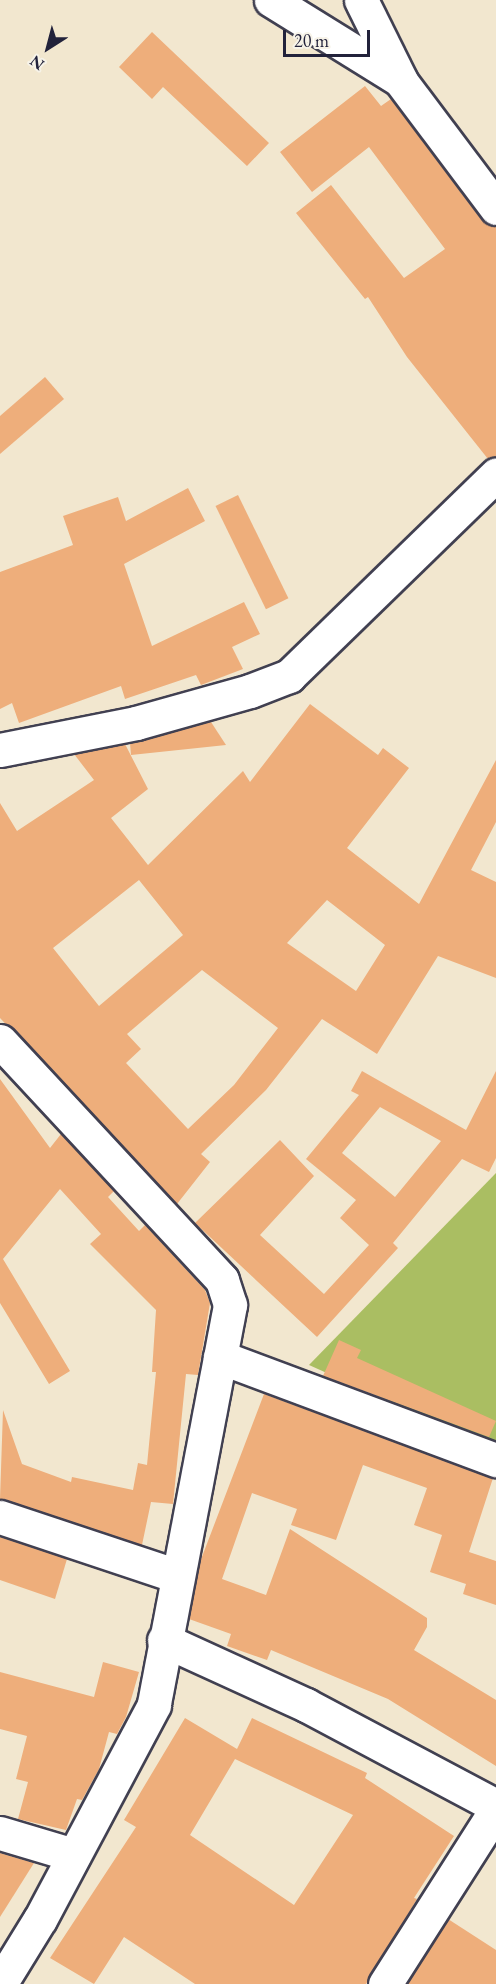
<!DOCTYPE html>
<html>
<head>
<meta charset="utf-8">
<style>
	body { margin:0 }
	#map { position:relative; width:496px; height:1984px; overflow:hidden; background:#f2e7cf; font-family:"EB Garamond",serif }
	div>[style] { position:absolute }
	.green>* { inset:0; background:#aabe62 }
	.building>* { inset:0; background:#eeae7b; transform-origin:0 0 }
	.roads { filter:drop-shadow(2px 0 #414051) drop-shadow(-2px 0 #414051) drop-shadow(0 2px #414051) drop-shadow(0 -2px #414051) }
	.minor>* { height:33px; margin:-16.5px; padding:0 16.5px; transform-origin:16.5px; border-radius:16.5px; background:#fff }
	span { translate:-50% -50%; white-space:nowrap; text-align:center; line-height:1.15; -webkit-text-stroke:6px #f7f3e8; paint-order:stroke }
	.north { position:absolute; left:18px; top:18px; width:60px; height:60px; -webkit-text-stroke:4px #f7f3e8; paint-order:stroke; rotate:216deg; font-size:16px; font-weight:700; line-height:24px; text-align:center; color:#22223b }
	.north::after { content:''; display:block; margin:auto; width:21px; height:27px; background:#22223b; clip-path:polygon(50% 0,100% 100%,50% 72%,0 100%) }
	.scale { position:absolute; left:283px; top:30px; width:87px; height:27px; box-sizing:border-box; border:3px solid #22223b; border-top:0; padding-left:8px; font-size:18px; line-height:21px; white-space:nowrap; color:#22223b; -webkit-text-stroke:4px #f7f3e8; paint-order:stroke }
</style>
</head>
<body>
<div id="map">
	<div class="green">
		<div style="clip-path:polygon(496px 1173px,496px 1449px,309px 1365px)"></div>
	</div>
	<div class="building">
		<div style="clip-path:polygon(152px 32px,269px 143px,247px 166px,163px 87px,152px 99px,119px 67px)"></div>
		<div style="clip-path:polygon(365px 86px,381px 106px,391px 99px,481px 219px,496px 226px,496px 457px,488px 459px,407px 357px,368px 297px,365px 299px,296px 213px,331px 185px,404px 278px,445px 249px,369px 147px,312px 192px,280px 152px)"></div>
		<div style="clip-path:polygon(45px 377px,64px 399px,0 454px,0 416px)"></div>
		<div style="clip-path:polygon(188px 488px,205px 521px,124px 564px,152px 646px,244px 602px,260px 634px,232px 647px,243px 669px,201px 685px,196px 675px,125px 699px,121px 686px,19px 723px,12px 703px,0 709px,0 572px,73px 545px,63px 516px,118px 497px,126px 521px)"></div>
		<div style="left:238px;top:495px;width:115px;height:25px;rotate:64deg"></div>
		<div style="clip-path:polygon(evenodd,310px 704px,378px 755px,383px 748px,409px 768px,347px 848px,419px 904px,496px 760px,496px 822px,471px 870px,496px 882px,496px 978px,438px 956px,377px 1054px,322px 1019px,266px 1090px,201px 1154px,210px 1162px,177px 1204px,0 1018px,0 803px,17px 831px,94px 780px,74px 754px,125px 744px,148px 789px,111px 818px,148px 865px,243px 771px,250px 782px,310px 704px,139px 880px,183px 935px,99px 1006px,53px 948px,139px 880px,310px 704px,327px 900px,385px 945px,356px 991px,287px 943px,327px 900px,310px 704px,202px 970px,278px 1028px,234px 1085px,188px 1129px,126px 1063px,141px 1049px,127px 1034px,202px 970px)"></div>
		<div style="clip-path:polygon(211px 722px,226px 745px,131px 755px,130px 743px)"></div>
		<div style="clip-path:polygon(evenodd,362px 1071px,466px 1130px,496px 1071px,496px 1158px,489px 1172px,462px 1159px,393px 1243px,398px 1248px,317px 1337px,195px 1223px,280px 1140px,314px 1176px,260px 1235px,324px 1294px,369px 1245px,340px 1218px,356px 1200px,306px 1159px,359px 1095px,351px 1091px,362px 1071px,380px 1107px,441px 1141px,395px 1197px,342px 1153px,380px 1107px)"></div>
		<div style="clip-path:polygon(0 1079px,50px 1148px,61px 1134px,114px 1191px,108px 1197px,139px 1231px,145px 1225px,205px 1290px,210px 1303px,198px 1375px,186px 1374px,173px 1504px,151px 1502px,142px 1545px,0 1499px,3px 1410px,22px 1464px,71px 1482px,72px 1477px,133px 1490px,138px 1463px,147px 1465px,156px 1372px,152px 1372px,156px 1310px,90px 1244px,101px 1234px,60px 1189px,3px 1259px,70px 1371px,49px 1384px,0 1303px)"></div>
		<div style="clip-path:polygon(339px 1340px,361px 1350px,357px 1358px,496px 1421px,489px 1437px,323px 1376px)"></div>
		<div style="clip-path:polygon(264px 1394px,493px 1478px,469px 1552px,496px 1561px,496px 1605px,463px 1594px,466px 1584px,430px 1572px,442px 1535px,414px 1525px,427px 1488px,363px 1465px,336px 1540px,291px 1525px,297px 1509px,252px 1493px,222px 1579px,266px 1595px,290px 1529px,427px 1618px,427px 1627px,414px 1650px,496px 1700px,496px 1766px,388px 1699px,271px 1650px,267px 1660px,227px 1646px,231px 1634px,189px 1619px,200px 1562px)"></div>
		<div style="clip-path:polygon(0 1537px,67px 1559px,55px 1599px,0 1580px)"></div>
		<div style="clip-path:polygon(103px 1662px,139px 1672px,126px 1717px,117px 1734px,109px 1732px,99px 1769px,82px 1800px,77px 1799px,66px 1830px,18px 1819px,28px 1782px,16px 1779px,27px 1736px,0 1729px,0 1672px,94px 1697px)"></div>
		<div style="clip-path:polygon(evenodd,185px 1718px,237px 1749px,252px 1718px,367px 1773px,365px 1778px,454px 1836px,414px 1898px,417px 1899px,366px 1984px,195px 1984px,124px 1937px,94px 1984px,50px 1958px,136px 1827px,124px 1820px,185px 1718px,235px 1759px,353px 1815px,294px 1905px,190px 1835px,235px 1759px)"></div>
		<div style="clip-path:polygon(0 1853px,34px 1863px,0 1917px)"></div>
		<div style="clip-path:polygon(448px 1919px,496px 1950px,496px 1984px,407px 1984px)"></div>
	</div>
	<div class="roads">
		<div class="minor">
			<div style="left:271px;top:0;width:152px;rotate:31.8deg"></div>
			<div style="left:400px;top:80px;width:160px;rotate:53.1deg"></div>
			<div style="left:361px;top:0;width:88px;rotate:63.7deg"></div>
			<div style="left:0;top:750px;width:139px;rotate:-11.2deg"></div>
			<div style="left:136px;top:723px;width:118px;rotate:-15.7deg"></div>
			<div style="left:250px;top:691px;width:42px;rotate:-21deg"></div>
			<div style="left:289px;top:676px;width:289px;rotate:-44.2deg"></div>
			<div style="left:0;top:1041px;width:326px;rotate:47.1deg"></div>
			<div style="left:222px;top:1280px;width:26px;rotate:72deg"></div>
			<div style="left:230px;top:1305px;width:407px;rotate:100.8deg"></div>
			<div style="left:154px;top:1705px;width:242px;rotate:118deg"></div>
			<div style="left:40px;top:1919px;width:76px;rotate:121.6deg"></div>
			<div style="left:220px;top:1357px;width:295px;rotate:20.5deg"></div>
			<div style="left:0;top:1517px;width:187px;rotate:18.4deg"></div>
			<div style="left:164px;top:1640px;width:156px;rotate:24.6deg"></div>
			<div style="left:306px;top:1705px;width:215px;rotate:28deg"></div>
			<div style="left:0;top:1833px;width:77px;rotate:16.6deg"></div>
			<div style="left:385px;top:1984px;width:206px;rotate:-57.5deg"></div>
		</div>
	</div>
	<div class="north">N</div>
	<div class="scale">20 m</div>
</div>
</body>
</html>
